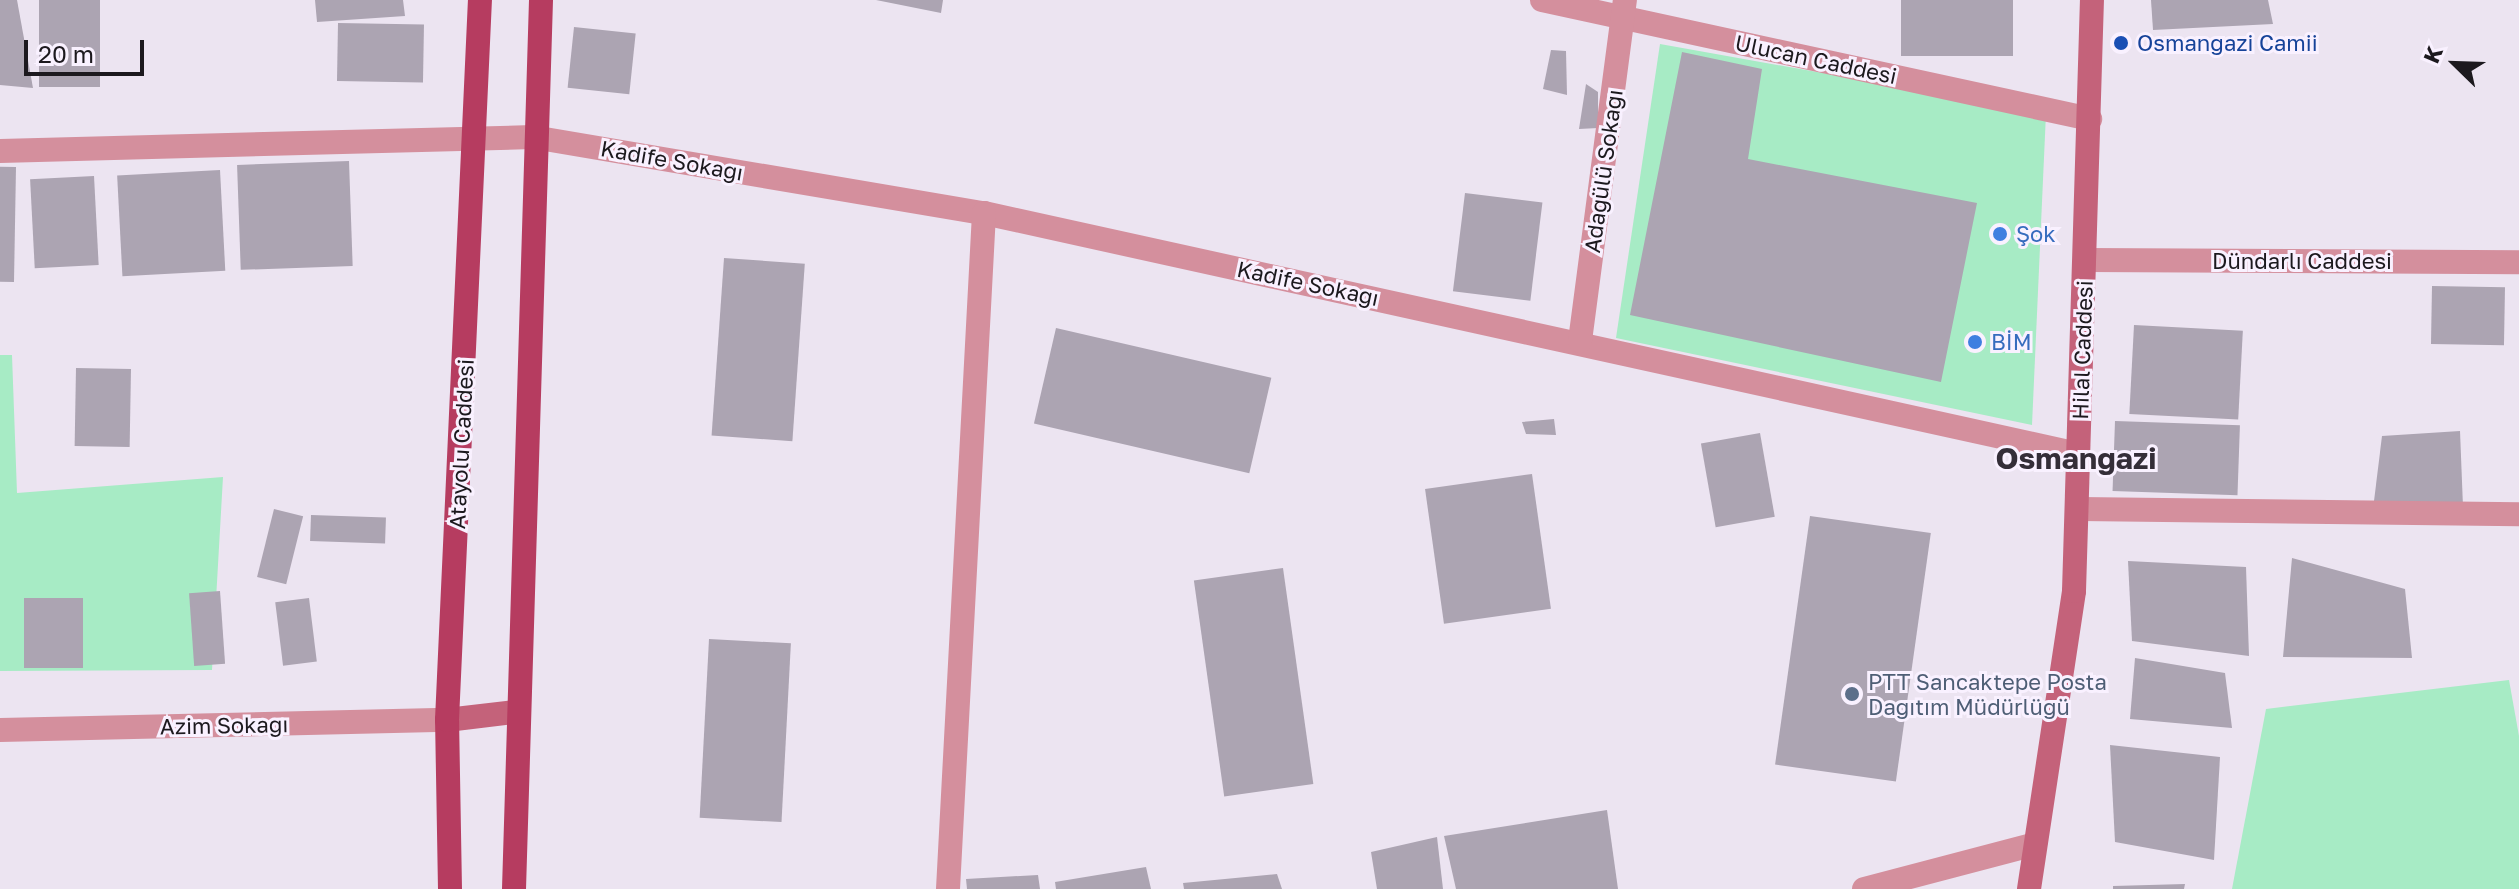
<!DOCTYPE html>
<html>
<head>
<meta charset="utf-8">
<style>
	body { margin:0 }
	#map { position:relative; width:2519px; height:889px; overflow:hidden; background:#ece4f1; font-family:"Golos Text",sans-serif }
	div>[style] { position:absolute }
	.green>* { inset:0; background:#a7ebc5 }
	.building>* { inset:0; background:#aca4b2; transform-origin:0 0 }
	.street>* { height:24px; margin:-12px; padding:0 12px; transform-origin:12px; border-radius:12px; background:#d48f9d }
	.secondary>* { height:24px; margin:-12px; padding:0 12px; transform-origin:12px; border-radius:12px; background:#c4627a }
	.primary>* { height:24px; margin:-12px; padding:0 12px; transform-origin:12px; border-radius:12px; background:#b63c60 }
	.dots>* { width:22px; height:22px; translate:-50% -50%; box-sizing:border-box; border:4px solid #f9f1ff; border-radius:50% }
	span { translate:-50% -50%; white-space:nowrap; text-align:center; line-height:1.15; -webkit-text-stroke:6px #f9f1ff; paint-order:stroke }
	.transit-label { font-size:22px; color:#164399 }
	.left { translate:0 -50%; text-align:left }
	.street-label { font-size:22px; color:#1c191e }
	.shop-label { font-size:22px; color:#366cbe }
	.service-label { font-size:22px; color:#4e5e75 }
	.district-label { font-size:30px; color:#342e38; font-weight:700 }
	.north { position:absolute; left:2415px; top:24px; width:80px; height:80px; -webkit-text-stroke:6px #f9f1ff; paint-order:stroke; rotate:293deg; font-size:22px; font-weight:700; line-height:32px; text-align:center; color:#1c191e }
	.north::after { content:''; display:block; margin:auto; width:28px; height:36px; background:#1c191e; clip-path:polygon(50% 0,100% 100%,50% 72%,0 100%) }
	.scale { position:absolute; left:24px; top:40px; width:120px; height:36px; box-sizing:border-box; border:4px solid #1c191e; border-top:0; padding-left:10px; font-size:24px; line-height:28px; white-space:nowrap; color:#1c191e; -webkit-text-stroke:6px #f9f1ff; paint-order:stroke }
</style>
</head>
<body>
<div id="map">
	<div class="green">
		<div style="clip-path:polygon(1660px 44px,2046px 113px,2032px 425px,1616px 338px)"></div>
		<div style="clip-path:polygon(0 355px,12px 355px,17px 493px,223px 477px,212px 670px,0 671px)"></div>
		<div style="clip-path:polygon(2509px 680px,2519px 736px,2519px 889px,2232px 889px,2266px 709px)"></div>
	</div>
	<div class="building">
		<div style="clip-path:polygon(0 0,17px 0,33px 88px,0 85px)"></div>
		<div style="left:39px;top:0;width:61px;height:87px"></div>
		<div style="clip-path:polygon(315px 0,403px 0,405px 16px,317px 22px)"></div>
		<div style="clip-path:polygon(876px 0,943px 0,941px 13px)"></div>
		<div style="left:1901px;top:0;width:112px;height:56px"></div>
		<div style="clip-path:polygon(2151px 0,2268px 0,2273px 24px,2153px 30px)"></div>
		<div style="left:338px;top:23px;width:86px;height:58px;rotate:1deg"></div>
		<div style="left:574px;top:27px;width:62px;height:61px;rotate:6deg"></div>
		<div style="clip-path:polygon(1551px 50px,1566px 51px,1567px 95px,1543px 89px)"></div>
		<div style="clip-path:polygon(1682px 52px,1762px 69px,1748px 159px,1977px 203px,1941px 382px,1630px 315px)"></div>
		<div style="clip-path:polygon(1586px 84px,1598px 92px,1598px 128px,1579px 129px)"></div>
		<div style="left:349px;top:161px;width:105px;height:112px;rotate:88deg"></div>
		<div style="left:16px;top:167px;width:115px;height:16px;rotate:91deg"></div>
		<div style="left:220px;top:170px;width:101px;height:103px;rotate:87deg"></div>
		<div style="left:94px;top:176px;width:89px;height:64px;rotate:87deg"></div>
		<div style="left:1465px;top:193px;width:78px;height:99px;rotate:7deg"></div>
		<div style="left:724px;top:258px;width:81px;height:178px;rotate:4deg"></div>
		<div style="left:2432px;top:286px;width:73px;height:58px;rotate:1deg"></div>
		<div style="left:2134px;top:325px;width:109px;height:89px;rotate:3deg"></div>
		<div style="left:1056px;top:328px;width:221px;height:98px;rotate:13deg"></div>
		<div style="left:76px;top:368px;width:55px;height:78px;rotate:1deg"></div>
		<div style="clip-path:polygon(1554px 419px,1556px 435px,1526px 434px,1522px 422px)"></div>
		<div style="left:2115px;top:421px;width:125px;height:70px;rotate:2deg"></div>
		<div style="clip-path:polygon(2460px 431px,2463px 507px,2374px 501px,2382px 436px)"></div>
		<div style="left:1760px;top:433px;width:85px;height:60px;rotate:80deg"></div>
		<div style="left:1532px;top:474px;width:136px;height:108px;rotate:82deg"></div>
		<div style="left:274px;top:509px;width:30px;height:70px;rotate:14deg"></div>
		<div style="left:311px;top:515px;width:75px;height:26px;rotate:2deg"></div>
		<div style="left:1810px;top:516px;width:122px;height:251px;rotate:8deg"></div>
		<div style="clip-path:polygon(2292px 558px,2405px 589px,2412px 658px,2283px 657px)"></div>
		<div style="clip-path:polygon(2128px 561px,2246px 567px,2249px 656px,2132px 641px)"></div>
		<div style="left:1283px;top:568px;width:218px;height:90px;rotate:82deg"></div>
		<div style="left:220px;top:591px;width:73px;height:31px;rotate:86deg"></div>
		<div style="left:24px;top:598px;width:59px;height:70px"></div>
		<div style="left:309px;top:598px;width:64px;height:34px;rotate:83deg"></div>
		<div style="left:709px;top:639px;width:82px;height:179px;rotate:3deg"></div>
		<div style="clip-path:polygon(2135px 658px,2225px 673px,2232px 728px,2130px 719px)"></div>
		<div style="clip-path:polygon(2110px 745px,2220px 757px,2214px 860px,2115px 842px)"></div>
		<div style="clip-path:polygon(1607px 810px,1618px 889px,1456px 889px,1444px 836px)"></div>
		<div style="clip-path:polygon(1437px 837px,1443px 889px,1377px 889px,1371px 852px)"></div>
		<div style="clip-path:polygon(1146px 867px,1151px 889px,1056px 889px,1055px 882px)"></div>
		<div style="clip-path:polygon(1277px 874px,1282px 889px,1184px 889px,1183px 883px)"></div>
		<div style="clip-path:polygon(1038px 875px,1040px 889px,967px 889px,966px 879px)"></div>
		<div style="clip-path:polygon(2185px 884px,2184px 889px,2113px 889px,2113px 886px)"></div>
	</div>
	<div class="street">
		<div style="left:1542px;top:0;width:561px;rotate:12.25deg"></div>
		<div style="left:0;top:151px;width:533px;rotate:-1.5deg"></div>
		<div style="left:533px;top:137px;width:457px;rotate:9.6deg"></div>
		<div style="left:984px;top:213px;width:1120px;rotate:12.42deg"></div>
		<div style="left:2086px;top:260px;width:433px;rotate:0.3deg"></div>
		<div style="left:1580px;top:341px;width:344px;rotate:-82.5deg"></div>
		<div style="left:2080px;top:509px;width:439px;rotate:0.7deg"></div>
		<div style="left:0;top:730px;width:447px;rotate:-1.3deg"></div>
		<div style="left:948px;top:889px;width:677px;rotate:-86.95deg"></div>
		<div style="left:1864px;top:889px;width:177px;rotate:-14.7deg"></div>
	</div>
	<div class="secondary">
		<div style="left:447px;top:720px;width:67px;rotate:-6.8deg"></div>
		<div style="left:2029px;top:889px;width:301px;rotate:-81.4deg"></div>
		<div style="left:2074px;top:591px;width:591px;rotate:-88.26deg"></div>
	</div>
	<div class="primary">
		<div style="left:450px;top:889px;width:169px;rotate:-91deg"></div>
		<div style="left:447px;top:720px;width:721px;rotate:-87.38deg"></div>
		<div style="left:514px;top:889px;width:889px;rotate:-88.26deg"></div>
	</div>
	<div class="dots">
		<div style="left:2121px;top:43px;background:#1a4fb4"></div>
		<div style="left:2000px;top:234px;background:#3f7fe0"></div>
		<div style="left:1975px;top:342px;background:#3f7fe0"></div>
		<div style="left:1852px;top:694px;background:#5c6f8a"></div>
	</div>
	<div class="transit-label">
		<span class="left" style="left:2137px;top:43px">Osmangazi Camii</span>
	</div>
	<div class="street-label">
		<span style="left:1816px;top:59px;rotate:12deg">Ulucan Caddesi</span>
		<span style="left:672px;top:160px;rotate:10deg">Kadife Sokağı</span>
		<span style="left:1603px;top:171px;rotate:-82deg">Adagülü Sokağı</span>
		<span style="left:2302px;top:261px">Dündarlı Caddesi</span>
		<span style="left:1308px;top:283px;rotate:12deg">Kadife Sokağı</span>
		<span style="left:2082px;top:350px;rotate:-88deg">Hilal Caddesi</span>
		<span style="left:461px;top:444px;rotate:-87deg">Atayolu Caddesi</span>
		<span style="left:224px;top:725px;rotate:-1deg">Azim Sokağı</span>
	</div>
	<div class="shop-label">
		<span class="left" style="left:2016px;top:234px">Şok</span>
		<span class="left" style="left:1991px;top:342px">BİM</span>
	</div>
	<div class="service-label">
		<span class="left" style="left:1868px;top:694px">PTT Sancaktepe Posta<br>Dağıtım Müdürlüğü</span>
	</div>
	<div class="district-label">
		<span style="left:2076px;top:458px">Osmangazi</span>
	</div>
	<div class="north">K</div>
	<div class="scale">20 m</div>
</div>
</body>
</html>
